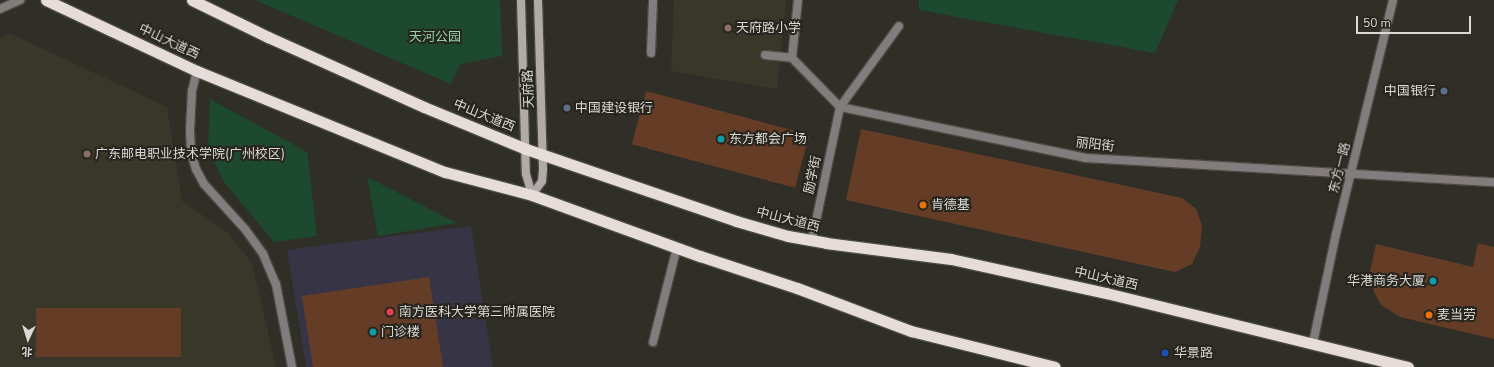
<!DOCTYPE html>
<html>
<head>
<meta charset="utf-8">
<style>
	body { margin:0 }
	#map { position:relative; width:1494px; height:367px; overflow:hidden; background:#302f27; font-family:"Nunito Sans","Noto Sans SC",sans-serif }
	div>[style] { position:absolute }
	.built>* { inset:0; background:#393729 }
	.medical>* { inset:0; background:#373445 }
	.green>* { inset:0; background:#1d4931 }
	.building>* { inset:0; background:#653d27; transform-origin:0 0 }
	.roads { filter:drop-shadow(1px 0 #4b4a43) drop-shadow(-1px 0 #4b4a43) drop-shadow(0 1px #4b4a43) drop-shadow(0 -1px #4b4a43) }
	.service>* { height:8px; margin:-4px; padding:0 4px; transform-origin:4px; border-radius:4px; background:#827d7c }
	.pedestrian>* { height:8px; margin:-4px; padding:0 4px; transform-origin:4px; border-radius:4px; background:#827d7c }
	.minor>* { height:8px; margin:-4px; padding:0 4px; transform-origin:4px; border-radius:4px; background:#827d7c }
	.tertiary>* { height:8px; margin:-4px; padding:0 4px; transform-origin:4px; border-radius:4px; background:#827d7c }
	.secondary>* { height:8px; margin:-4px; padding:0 4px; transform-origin:4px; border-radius:4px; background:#b1aaa8 }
	.trunk>* { height:11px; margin:-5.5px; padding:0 5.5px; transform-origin:5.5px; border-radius:5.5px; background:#e6dcda }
	.dots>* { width:11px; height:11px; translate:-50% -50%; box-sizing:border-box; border:2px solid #27251e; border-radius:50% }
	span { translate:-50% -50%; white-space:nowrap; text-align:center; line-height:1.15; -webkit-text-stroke:4px #27251e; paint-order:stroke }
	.poi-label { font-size:13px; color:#dad9d4 }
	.left { translate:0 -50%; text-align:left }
	.right { translate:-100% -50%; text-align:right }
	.park-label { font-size:13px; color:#8ed8ab }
	.street-label { font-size:13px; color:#dad9d4 }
	.north { position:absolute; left:8px; top:319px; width:40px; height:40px; -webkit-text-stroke:3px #27251e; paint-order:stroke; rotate:184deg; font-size:11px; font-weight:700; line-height:16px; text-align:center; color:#dad9d4 }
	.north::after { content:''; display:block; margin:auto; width:14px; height:18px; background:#dad9d4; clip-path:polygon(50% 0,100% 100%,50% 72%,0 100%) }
	.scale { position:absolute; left:1356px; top:16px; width:115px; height:18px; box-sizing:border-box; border:2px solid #dad9d4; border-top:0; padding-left:5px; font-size:12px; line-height:14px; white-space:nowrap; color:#dad9d4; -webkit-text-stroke:3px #27251e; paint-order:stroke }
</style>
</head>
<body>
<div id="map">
	<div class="built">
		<div style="clip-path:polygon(674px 0,786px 0,777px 89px,671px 71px)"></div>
		<div style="clip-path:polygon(9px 33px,167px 107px,182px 201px,228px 233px,252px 263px,276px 367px,0 367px,0 39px)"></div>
	</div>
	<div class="medical">
		<div style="clip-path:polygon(471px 226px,493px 367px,306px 367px,287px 250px)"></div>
	</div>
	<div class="green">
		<div style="clip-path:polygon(255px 0,500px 0,502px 56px,460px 64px,451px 84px)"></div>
		<div style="clip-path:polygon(919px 0,1178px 0,1155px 53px,919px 10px)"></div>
		<div style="clip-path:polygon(210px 99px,307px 152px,317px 236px,274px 242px,224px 182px,208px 149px)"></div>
		<div style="clip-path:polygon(367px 177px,457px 223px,378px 236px)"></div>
	</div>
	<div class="building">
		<div style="left:646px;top:91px;width:169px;height:55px;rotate:15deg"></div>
		<div style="clip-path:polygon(861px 129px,1182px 198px,1196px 209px,1202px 225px,1200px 247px,1192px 264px,1175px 272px,846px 200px)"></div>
		<div style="clip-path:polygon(1478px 243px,1494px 247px,1494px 339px,1400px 317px,1381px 305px,1374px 292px,1370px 271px,1376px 244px,1473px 267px)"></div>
		<div style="clip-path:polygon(429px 277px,443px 367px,313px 367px,302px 296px)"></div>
		<div style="left:36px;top:308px;width:145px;height:49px"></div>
	</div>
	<div class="roads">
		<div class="service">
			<div style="left:0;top:9px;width:22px;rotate:-24deg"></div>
			<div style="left:651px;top:53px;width:53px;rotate:-87.8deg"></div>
			<div style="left:765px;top:55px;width:27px;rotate:6deg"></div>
			<div style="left:840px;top:107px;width:251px;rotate:11.7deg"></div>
			<div style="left:1086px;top:158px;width:409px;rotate:3.4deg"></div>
			<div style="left:653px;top:342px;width:98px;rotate:-75.8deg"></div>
		</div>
		<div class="pedestrian">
			<div style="left:840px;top:107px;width:100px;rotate:-53.9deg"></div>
		</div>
		<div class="minor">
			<div style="left:798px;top:0;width:58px;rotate:95.9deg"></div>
			<div style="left:792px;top:58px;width:69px;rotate:45.6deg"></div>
			<div style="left:840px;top:107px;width:136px;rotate:101.9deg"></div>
			<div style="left:197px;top:71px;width:21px;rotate:104deg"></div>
			<div style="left:192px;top:91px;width:40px;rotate:92.9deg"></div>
			<div style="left:190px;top:131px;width:21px;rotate:87deg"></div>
			<div style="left:191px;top:152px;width:18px;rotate:74deg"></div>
			<div style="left:196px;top:169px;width:17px;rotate:62deg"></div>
			<div style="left:204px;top:184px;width:61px;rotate:47.7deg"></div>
			<div style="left:245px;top:229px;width:31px;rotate:54deg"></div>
			<div style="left:263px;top:254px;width:33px;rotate:67deg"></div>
			<div style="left:276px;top:284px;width:85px;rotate:79.1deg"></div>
		</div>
		<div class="tertiary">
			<div style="left:1313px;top:343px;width:111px;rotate:-78.1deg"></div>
			<div style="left:1336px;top:234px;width:241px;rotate:-76.3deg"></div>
		</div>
		<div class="secondary">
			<div style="left:521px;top:0;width:174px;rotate:88.4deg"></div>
			<div style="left:526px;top:174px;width:22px;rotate:74deg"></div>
			<div style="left:532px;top:195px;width:17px;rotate:-54deg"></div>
			<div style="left:542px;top:181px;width:12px;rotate:-85deg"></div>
			<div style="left:543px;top:169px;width:169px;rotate:-91.7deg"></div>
		</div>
		<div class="trunk">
			<div style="left:46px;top:0;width:167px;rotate:25.2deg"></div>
			<div style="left:197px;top:71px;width:268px;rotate:22.2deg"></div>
			<div style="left:445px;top:172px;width:90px;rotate:14.8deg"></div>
			<div style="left:532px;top:195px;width:179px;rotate:20deg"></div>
			<div style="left:700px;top:256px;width:102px;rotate:18.3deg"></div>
			<div style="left:797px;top:288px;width:122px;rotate:20.7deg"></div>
			<div style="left:911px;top:331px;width:148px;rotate:14deg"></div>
			<div style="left:192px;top:0;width:85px;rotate:26deg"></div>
			<div style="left:268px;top:37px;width:171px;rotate:24.2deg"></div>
			<div style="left:424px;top:107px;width:110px;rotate:22.4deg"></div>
			<div style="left:526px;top:149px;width:222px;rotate:18.9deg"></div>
			<div style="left:736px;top:221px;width:54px;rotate:16.1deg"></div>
			<div style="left:788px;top:236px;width:39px;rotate:10deg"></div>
			<div style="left:826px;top:243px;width:126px;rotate:7.3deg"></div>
			<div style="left:951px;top:259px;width:159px;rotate:12.4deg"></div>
			<div style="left:1106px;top:293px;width:311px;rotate:13.8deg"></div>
		</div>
	</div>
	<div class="dots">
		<div style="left:728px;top:28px;background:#8d6e63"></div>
		<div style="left:1444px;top:91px;background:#5c6f8a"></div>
		<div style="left:567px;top:108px;background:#5c6f8a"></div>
		<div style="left:721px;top:139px;background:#0f9aa8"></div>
		<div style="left:87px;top:154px;background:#8d6e63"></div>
		<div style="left:923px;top:205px;background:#e8710a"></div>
		<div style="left:1433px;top:281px;background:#0f9aa8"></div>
		<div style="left:390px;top:312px;background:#e0444e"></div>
		<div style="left:1429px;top:315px;background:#e8710a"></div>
		<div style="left:373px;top:332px;background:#0f9aa8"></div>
		<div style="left:1165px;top:353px;background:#1a4fb4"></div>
	</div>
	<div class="poi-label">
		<span class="left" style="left:736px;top:28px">天府路小学</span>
		<span class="right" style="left:1436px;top:91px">中国银行</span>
		<span class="left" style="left:575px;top:108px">中国建设银行</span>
		<span class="left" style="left:729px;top:139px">东方都会广场</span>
		<span class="left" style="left:95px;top:154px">广东邮电职业技术学院(广州校区)</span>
		<span class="left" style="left:931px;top:205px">肯德基</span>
		<span class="right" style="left:1425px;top:281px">华港商务大厦</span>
		<span class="left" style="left:399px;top:312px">南方医科大学第三附属医院</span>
		<span class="left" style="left:1437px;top:315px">麦当劳</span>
		<span class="left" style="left:381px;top:332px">门诊楼</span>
		<span class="left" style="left:1174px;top:353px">华景路</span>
	</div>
	<div class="park-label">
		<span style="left:435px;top:37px">天河公园</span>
	</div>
	<div class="street-label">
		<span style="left:169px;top:42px;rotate:25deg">中山大道西</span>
		<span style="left:529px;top:89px;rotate:-92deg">天府路</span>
		<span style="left:484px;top:116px;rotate:22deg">中山大道西</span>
		<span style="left:1095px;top:145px;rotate:7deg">丽阳街</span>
		<span style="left:1340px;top:168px;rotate:-76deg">东方一路</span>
		<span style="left:813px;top:175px;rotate:-78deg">励学街</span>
		<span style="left:788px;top:220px;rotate:14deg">中山大道西</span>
		<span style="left:1106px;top:279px;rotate:13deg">中山大道西</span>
	</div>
	<div class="north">北</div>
	<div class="scale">50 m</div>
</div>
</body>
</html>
